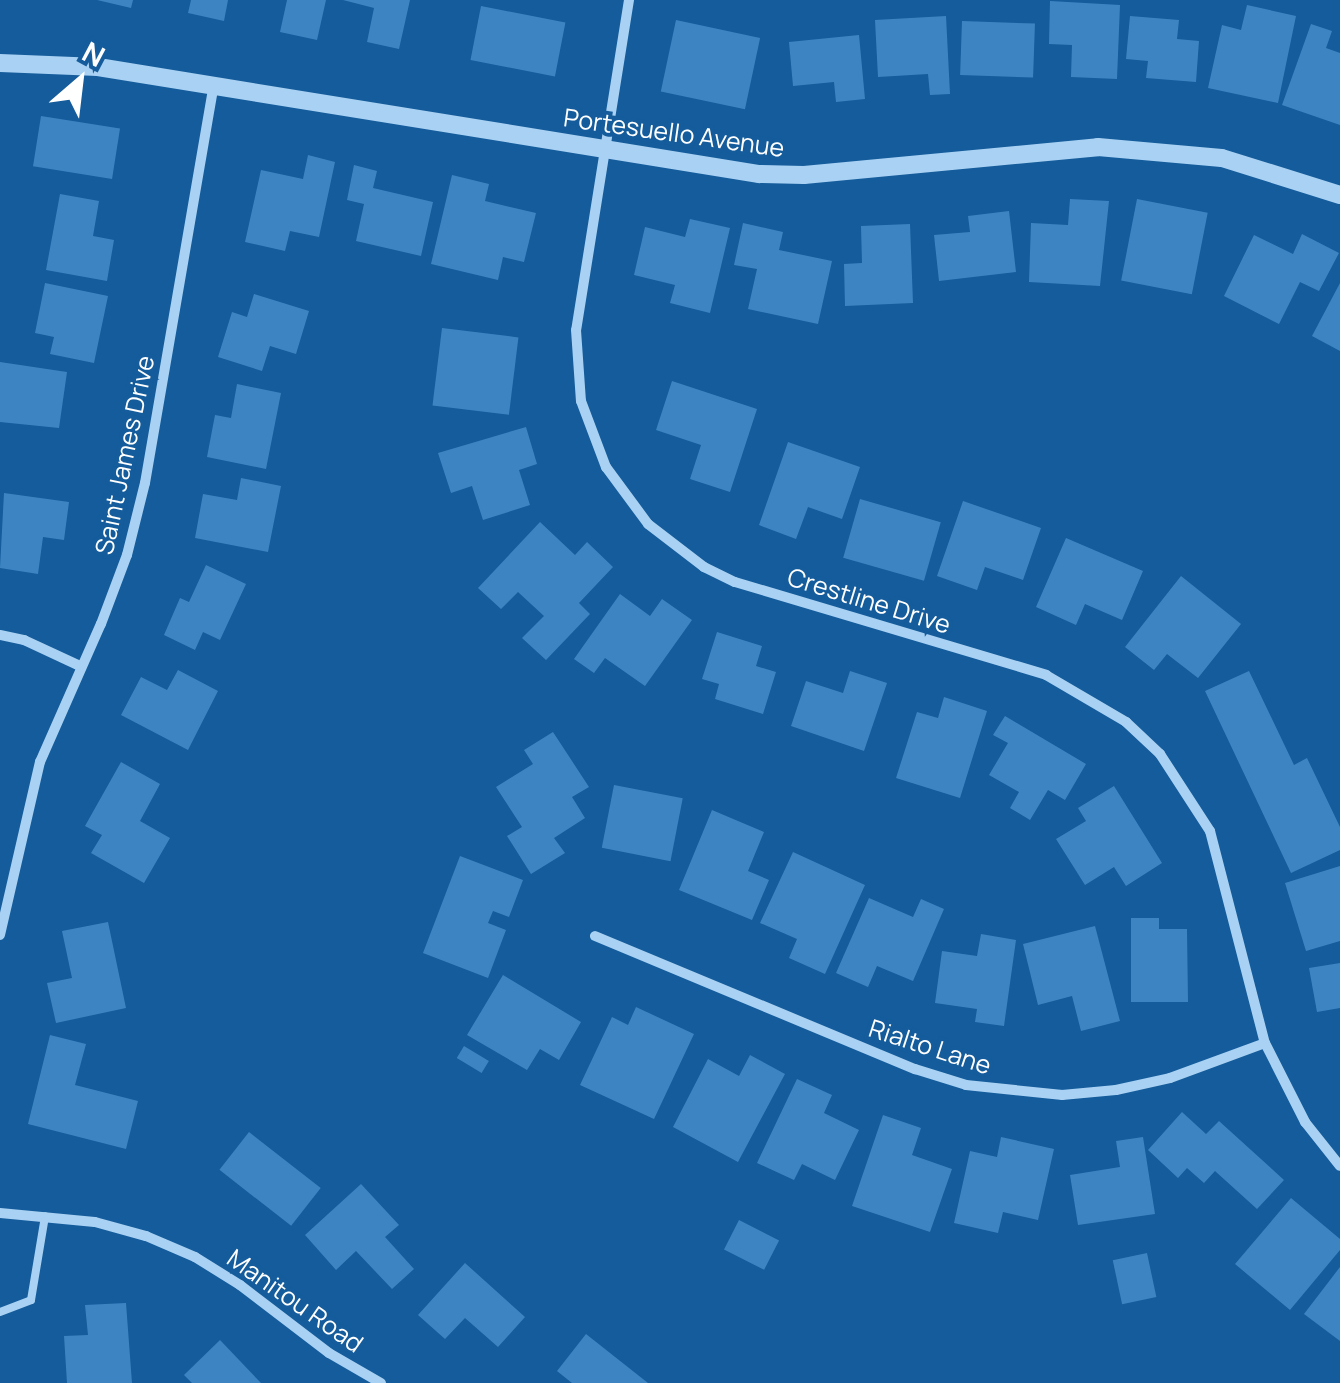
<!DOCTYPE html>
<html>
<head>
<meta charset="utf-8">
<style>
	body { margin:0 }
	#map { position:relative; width:1340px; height:1383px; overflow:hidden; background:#145c9b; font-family:Manrope,sans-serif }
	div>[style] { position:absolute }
	.building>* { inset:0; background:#3d85c2; transform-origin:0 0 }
	.service>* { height:8px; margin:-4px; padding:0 4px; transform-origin:4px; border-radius:4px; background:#a9d1f3 }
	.minor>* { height:10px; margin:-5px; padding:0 5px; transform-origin:5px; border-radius:5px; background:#a9d1f3 }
	.tertiary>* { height:18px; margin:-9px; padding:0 9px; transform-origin:9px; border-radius:9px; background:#a9d1f3 }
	span { translate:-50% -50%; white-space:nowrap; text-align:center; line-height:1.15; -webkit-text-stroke:8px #145c9b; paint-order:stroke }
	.street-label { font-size:25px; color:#fff }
	.north { position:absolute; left:30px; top:30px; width:100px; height:100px; -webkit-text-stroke:8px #145c9b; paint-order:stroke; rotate:28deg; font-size:28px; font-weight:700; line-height:40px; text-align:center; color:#fff }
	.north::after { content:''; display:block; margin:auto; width:35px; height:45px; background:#fff; clip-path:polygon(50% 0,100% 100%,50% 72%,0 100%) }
</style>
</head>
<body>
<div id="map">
	<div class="building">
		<div style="clip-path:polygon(97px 0,133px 0,131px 8px)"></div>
		<div style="clip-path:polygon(191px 0,228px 0,224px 21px,188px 13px)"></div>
		<div style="clip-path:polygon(287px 0,326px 0,317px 40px,280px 32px)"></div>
		<div style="clip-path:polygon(343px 0,410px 0,399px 49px,367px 42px,374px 8px)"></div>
		<div style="clip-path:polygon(1050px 1px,1120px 5px,1117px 79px,1071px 77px,1072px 45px,1049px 44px)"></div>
		<div style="clip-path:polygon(1247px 5px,1296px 16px,1278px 103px,1208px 88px,1222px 25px,1241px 30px)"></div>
		<div style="left:481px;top:6px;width:86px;height:55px;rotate:11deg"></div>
		<div style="clip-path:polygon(946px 16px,950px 94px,930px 95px,928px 74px,878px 77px,875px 20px)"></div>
		<div style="clip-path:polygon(1130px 16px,1179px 20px,1177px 39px,1199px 41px,1196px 82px,1146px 78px,1148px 61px,1126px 59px)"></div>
		<div style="left:676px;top:20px;width:86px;height:73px;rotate:12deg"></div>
		<div style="left:962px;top:21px;width:73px;height:54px;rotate:2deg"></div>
		<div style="clip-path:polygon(1311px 24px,1332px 31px,1326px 48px,1340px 53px,1340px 125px,1282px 105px)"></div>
		<div style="clip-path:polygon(859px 35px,865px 99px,836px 102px,834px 82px,793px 86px,789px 42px)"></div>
		<div style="left:41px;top:116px;width:80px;height:51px;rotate:9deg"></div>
		<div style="clip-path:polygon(308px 155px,335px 162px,319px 237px,290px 231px,285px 251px,245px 242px,261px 170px,303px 179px)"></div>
		<div style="clip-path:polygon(354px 165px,377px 171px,373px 188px,433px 202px,421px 256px,356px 241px,364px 204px,347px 200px)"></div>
		<div style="clip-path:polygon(452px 175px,489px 184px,485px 201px,536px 213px,524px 262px,503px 257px,498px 280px,431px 264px)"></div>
		<div style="clip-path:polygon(60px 194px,99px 201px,93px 236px,114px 240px,107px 281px,46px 270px)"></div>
		<div style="clip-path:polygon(1070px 199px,1109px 201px,1100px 286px,1029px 282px,1031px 223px,1068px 225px)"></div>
		<div style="left:1137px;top:199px;width:72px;height:83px;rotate:11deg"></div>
		<div style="clip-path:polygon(1009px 211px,1016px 272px,939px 281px,934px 235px,970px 232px,968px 216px)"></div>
		<div style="clip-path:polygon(690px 219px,730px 228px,710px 313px,670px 303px,675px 285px,634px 275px,645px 227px,685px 237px)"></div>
		<div style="clip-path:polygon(743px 223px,783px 232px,779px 250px,832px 261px,818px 324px,748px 309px,757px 269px,734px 265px)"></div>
		<div style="clip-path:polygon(910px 224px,913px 303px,845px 306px,844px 264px,862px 263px,861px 226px)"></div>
		<div style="clip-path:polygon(1302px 234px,1339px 253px,1319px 291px,1300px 282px,1279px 324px,1224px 296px,1254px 235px,1293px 254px)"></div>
		<div style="clip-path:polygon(45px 283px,108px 296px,94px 363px,50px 354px,54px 337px,35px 333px)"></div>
		<div style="clip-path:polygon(1340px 283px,1340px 351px,1312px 336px)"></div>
		<div style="clip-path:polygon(254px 294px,309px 311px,296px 354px,270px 346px,262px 371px,218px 357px,232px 312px,247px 317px)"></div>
		<div style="left:442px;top:328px;width:77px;height:78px;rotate:7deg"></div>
		<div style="clip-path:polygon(0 362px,67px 372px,59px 428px,0 422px)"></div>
		<div style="clip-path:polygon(672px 381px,757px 409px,730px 492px,690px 479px,701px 445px,656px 430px)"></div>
		<div style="clip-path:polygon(237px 384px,281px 393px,266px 469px,207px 457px,215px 415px,231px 418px)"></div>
		<div style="clip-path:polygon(526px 427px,537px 464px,519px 470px,530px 505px,483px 520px,472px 486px,451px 493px,438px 453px)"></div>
		<div style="clip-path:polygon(788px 442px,860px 467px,842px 519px,808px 507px,796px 539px,759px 525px)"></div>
		<div style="clip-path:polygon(241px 478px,281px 486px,268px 552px,195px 538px,203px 494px,237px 500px)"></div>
		<div style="clip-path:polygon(4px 493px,69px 502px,64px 540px,43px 537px,38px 574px,0 568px)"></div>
		<div style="left:860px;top:499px;width:84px;height:61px;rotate:16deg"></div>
		<div style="clip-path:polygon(963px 501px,1041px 528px,1023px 580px,985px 567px,977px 590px,937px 576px)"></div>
		<div style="clip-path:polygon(540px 522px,575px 555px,587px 542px,613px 567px,579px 603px,590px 614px,546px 660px,522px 638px,544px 616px,518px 592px,501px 609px,478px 588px)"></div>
		<div style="clip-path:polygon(1066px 538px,1143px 571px,1122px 620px,1085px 604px,1076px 625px,1036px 607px)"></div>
		<div style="clip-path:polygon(206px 565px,246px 584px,220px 640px,203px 632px,195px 650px,164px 635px,180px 598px,189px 602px)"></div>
		<div style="clip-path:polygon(1181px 576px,1241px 624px,1198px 678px,1167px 654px,1154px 670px,1125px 647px)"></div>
		<div style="clip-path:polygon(620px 594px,650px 616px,662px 599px,692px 620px,645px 686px,605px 658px,594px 673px,574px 659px)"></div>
		<div style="clip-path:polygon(717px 632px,762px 646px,756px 666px,776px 672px,763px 714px,715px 699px,719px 684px,702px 679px)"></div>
		<div style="clip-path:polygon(178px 670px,218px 691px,188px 750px,121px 715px,141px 677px,167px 690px)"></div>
		<div style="clip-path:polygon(850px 671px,887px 683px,864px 751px,791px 726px,806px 681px,843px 693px)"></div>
		<div style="clip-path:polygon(1249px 671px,1294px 765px,1307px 758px,1340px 827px,1340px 850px,1291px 873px,1205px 691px)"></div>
		<div style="clip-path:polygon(944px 697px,987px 711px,960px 798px,896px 778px,917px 712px,938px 718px)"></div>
		<div style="clip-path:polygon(1005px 716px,1086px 764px,1065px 800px,1048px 790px,1030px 820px,1010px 808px,1019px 792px,989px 775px,1008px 743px,993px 735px)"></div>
		<div style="clip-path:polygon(553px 732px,589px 787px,572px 797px,585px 818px,554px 838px,565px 853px,531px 874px,507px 836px,522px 827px,496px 787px,533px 764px,524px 750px)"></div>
		<div style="clip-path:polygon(121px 762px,160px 784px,140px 821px,170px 838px,144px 883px,91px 853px,102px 835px,85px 826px)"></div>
		<div style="left:614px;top:785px;width:70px;height:64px;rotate:11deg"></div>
		<div style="clip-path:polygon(1114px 786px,1162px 863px,1126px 886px,1114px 867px,1085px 885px,1056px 839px,1086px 821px,1078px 808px)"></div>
		<div style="clip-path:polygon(712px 810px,764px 832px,748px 871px,769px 880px,752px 920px,679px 890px)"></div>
		<div style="clip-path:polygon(793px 852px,865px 885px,825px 974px,789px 958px,797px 939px,760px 923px)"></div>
		<div style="clip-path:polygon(460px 856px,523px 880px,509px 917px,493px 911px,488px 923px,506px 930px,488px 978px,423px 953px)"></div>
		<div style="clip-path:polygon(1340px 866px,1340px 941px,1306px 951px,1285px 883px)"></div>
		<div style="clip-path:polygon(869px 898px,913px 917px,921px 899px,944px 909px,913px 981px,877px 966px,868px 987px,836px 973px)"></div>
		<div style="clip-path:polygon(1131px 918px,1159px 918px,1159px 929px,1187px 929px,1188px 1002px,1131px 1002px)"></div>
		<div style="clip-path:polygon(108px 922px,126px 1008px,56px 1023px,47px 983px,72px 978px,62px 931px)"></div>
		<div style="clip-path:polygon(1095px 926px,1120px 1021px,1081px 1031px,1072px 996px,1038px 1005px,1023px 944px)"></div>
		<div style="clip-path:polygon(981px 934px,1016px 940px,1004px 1026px,975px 1022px,977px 1009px,935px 1003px,942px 951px,977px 956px)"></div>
		<div style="clip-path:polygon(1340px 963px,1340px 1008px,1317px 1012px,1309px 968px)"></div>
		<div style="clip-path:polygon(503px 975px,581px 1022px,559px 1060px,540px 1049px,527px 1070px,467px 1035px)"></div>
		<div style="clip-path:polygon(636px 1007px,694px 1034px,654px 1119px,580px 1085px,612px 1017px,628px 1025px)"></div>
		<div style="clip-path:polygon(50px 1035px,86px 1044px,75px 1085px,138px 1101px,126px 1149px,28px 1124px)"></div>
		<div style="left:464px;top:1046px;width:29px;height:14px;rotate:31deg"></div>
		<div style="clip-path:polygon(750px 1055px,785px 1074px,738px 1162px,673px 1127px,708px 1059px,739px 1076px)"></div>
		<div style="clip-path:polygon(797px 1079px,832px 1095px,824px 1113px,859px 1130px,835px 1180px,802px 1164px,794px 1180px,757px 1163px)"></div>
		<div style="clip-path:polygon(1182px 1112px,1206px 1134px,1219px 1121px,1284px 1180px,1257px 1209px,1215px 1171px,1204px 1183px,1187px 1168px,1178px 1178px,1148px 1150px)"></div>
		<div style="clip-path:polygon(883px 1115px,921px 1128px,912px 1155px,952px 1169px,930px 1232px,852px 1206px)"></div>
		<div style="left:249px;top:1132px;width:91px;height:48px;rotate:38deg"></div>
		<div style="clip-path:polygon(1001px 1137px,1054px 1149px,1038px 1220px,1003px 1212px,998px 1233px,954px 1223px,970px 1151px,997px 1157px)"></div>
		<div style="clip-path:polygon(1143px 1137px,1155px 1214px,1078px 1225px,1070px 1175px,1120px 1167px,1116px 1141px)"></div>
		<div style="clip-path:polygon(361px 1184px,399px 1225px,385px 1237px,414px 1269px,392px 1289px,356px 1251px,336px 1270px,305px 1235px)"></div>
		<div style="clip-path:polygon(1291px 1198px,1340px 1239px,1340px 1250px,1290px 1310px,1235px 1264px)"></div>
		<div style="left:739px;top:1220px;width:45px;height:33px;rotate:27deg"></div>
		<div style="left:1147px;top:1253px;width:45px;height:35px;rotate:78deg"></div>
		<div style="clip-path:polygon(465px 1263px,525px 1317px,498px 1347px,465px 1318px,445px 1339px,418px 1315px)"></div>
		<div style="clip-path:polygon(1340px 1267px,1340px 1341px,1304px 1314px)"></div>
		<div style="clip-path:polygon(126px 1303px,132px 1383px,67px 1383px,64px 1336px,88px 1335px,85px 1305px)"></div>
		<div style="clip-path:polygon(586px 1334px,648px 1383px,572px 1383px,557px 1371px)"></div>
		<div style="clip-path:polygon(220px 1340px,261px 1383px,192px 1383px,184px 1375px)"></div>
	</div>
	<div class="service">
		<div style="left:0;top:1312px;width:33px;rotate:-21deg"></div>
		<div style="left:31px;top:1300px;width:85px;rotate:-80.5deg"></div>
	</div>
	<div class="minor">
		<div style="left:629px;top:0;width:334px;rotate:99.1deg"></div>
		<div style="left:576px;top:330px;width:71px;rotate:86deg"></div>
		<div style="left:581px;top:401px;width:71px;rotate:69.3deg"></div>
		<div style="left:606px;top:467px;width:71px;rotate:53.6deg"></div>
		<div style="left:648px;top:524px;width:71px;rotate:37.5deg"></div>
		<div style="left:704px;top:567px;width:34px;rotate:26deg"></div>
		<div style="left:735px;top:582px;width:325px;rotate:16.6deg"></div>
		<div style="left:1046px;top:675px;width:93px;rotate:30.4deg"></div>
		<div style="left:1126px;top:722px;width:47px;rotate:43.3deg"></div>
		<div style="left:1160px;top:754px;width:92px;rotate:57deg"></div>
		<div style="left:1210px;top:831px;width:219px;rotate:75.5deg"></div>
		<div style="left:1265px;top:1043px;width:89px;rotate:63.1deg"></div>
		<div style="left:1305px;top:1122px;width:56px;rotate:51.5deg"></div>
		<div style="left:0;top:635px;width:25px;rotate:12deg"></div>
		<div style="left:24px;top:640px;width:62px;rotate:24.9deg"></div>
		<div style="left:0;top:935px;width:178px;rotate:-77deg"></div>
		<div style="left:40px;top:762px;width:151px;rotate:-66.2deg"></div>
		<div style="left:101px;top:624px;width:74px;rotate:-69.4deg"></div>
		<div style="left:127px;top:555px;width:74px;rotate:-76deg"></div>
		<div style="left:145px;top:483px;width:404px;rotate:-80.2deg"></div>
		<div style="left:595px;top:936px;width:347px;rotate:22.6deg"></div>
		<div style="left:915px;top:1069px;width:53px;rotate:17.4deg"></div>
		<div style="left:966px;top:1085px;width:97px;rotate:5.9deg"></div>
		<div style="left:1062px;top:1095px;width:54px;rotate:-5.3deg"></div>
		<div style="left:1116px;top:1090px;width:55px;rotate:-12.5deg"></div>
		<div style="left:1170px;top:1078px;width:101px;rotate:-20.2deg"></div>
		<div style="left:0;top:1213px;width:95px;rotate:5.4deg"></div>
		<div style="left:95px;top:1222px;width:53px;rotate:15.4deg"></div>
		<div style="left:146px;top:1236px;width:53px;rotate:23.2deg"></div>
		<div style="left:195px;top:1257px;width:53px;rotate:31.9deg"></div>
		<div style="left:240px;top:1285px;width:112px;rotate:37.4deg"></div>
		<div style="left:329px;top:1353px;width:60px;rotate:30deg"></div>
	</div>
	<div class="tertiary">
		<div style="left:0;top:63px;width:98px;rotate:2.3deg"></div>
		<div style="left:98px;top:67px;width:670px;rotate:9.2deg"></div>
		<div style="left:759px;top:174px;width:45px;rotate:1.3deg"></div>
		<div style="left:804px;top:175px;width:295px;rotate:-5.4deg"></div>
		<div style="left:1098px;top:147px;width:124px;rotate:5.1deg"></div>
		<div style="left:1222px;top:158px;width:124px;rotate:17.4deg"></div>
	</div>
	<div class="street-label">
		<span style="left:674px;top:133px;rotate:8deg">Portesuello Avenue</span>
		<span style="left:125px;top:455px;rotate:-78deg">Saint James Drive</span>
		<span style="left:869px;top:601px;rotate:17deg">Crestline Drive</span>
		<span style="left:930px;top:1047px;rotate:18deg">Rialto Lane</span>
		<span style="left:295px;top:1301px;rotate:35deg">Manitou Road</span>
	</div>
	<div class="north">N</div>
</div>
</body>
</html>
